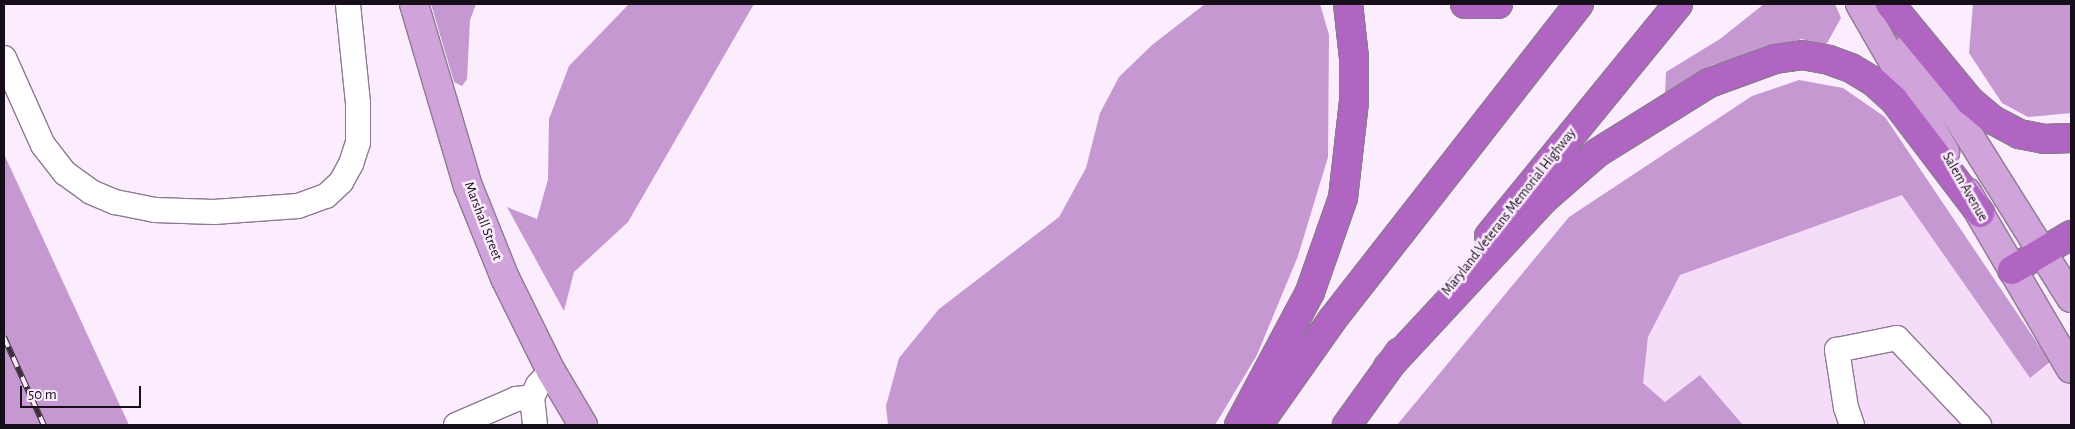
<!DOCTYPE html>
<html>
<head>
<meta charset="utf-8">
<style>
	body { margin:0 }
	#map { position:relative; width:2075px; height:429px; overflow:hidden; background:#fbecfe; font-family:"Alegreya Sans",sans-serif }
	div>[style] { position:absolute }
	.built>* { inset:0; background:#f5ddfa }
	.forest>* { inset:0; background:#c698d1 }
	.roads { filter:drop-shadow(1px 0 #8e7993) drop-shadow(-1px 0 #8e7993) drop-shadow(0 1px #8e7993) drop-shadow(0 -1px #8e7993) }
	.minor>* { height:24px; margin:-12px; padding:0 12px; transform-origin:12px; border-radius:12px; background:#fff }
	.major>* { height:28px; margin:-14px; padding:0 14px; transform-origin:14px; border-radius:14px; background:#d0a3db }
	.highway>* { height:28px; margin:-14px; padding:0 14px; transform-origin:14px; border-radius:14px; background:#b165c3 }
	.rail>* { height:5.5px; margin-top:-2.75px; transform-origin:0; background:repeating-linear-gradient(90deg,#fbecfe 0 11px,#382f3a 0 22px); box-sizing:border-box; border-block:1px solid #382f3a }
	span { translate:-50% -50%; white-space:nowrap; text-align:center; line-height:1.15; -webkit-text-stroke:5px #fbecfe; paint-order:stroke }
	.street-label { font-size:14px; color:#160e18 }
	.frame { position:absolute; inset:0; border:5px solid #160e18; pointer-events:none }
	.scale { position:absolute; left:20px; top:386px; width:121px; height:22px; box-sizing:border-box; border:2px solid #160e18; border-top:0; padding-left:6px; font-size:15px; line-height:18px; white-space:nowrap; color:#160e18; -webkit-text-stroke:4px #fbecfe; paint-order:stroke }
</style>
</head>
<body>
<div id="map">
	<div class="built">
		<div style="clip-path:polygon(1902px 195px,2030px 378px,2071px 349px,2071px 425px,1743px 425px,1701px 375px,1665px 402px,1643px 383px,1648px 337px,1680px 275px)"></div>
	</div>
	<div class="forest">
		<div style="clip-path:polygon(431px 4px,476px 4px,470px 20px,467px 79px,462px 86px,454px 82px)"></div>
		<div style="clip-path:polygon(629px 4px,754px 4px,628px 222px,574px 272px,564px 311px,507px 207px,537px 219px,548px 179px,549px 119px,569px 66px)"></div>
		<div style="clip-path:polygon(1205px 4px,1320px 4px,1329px 35px,1328px 157px,1298px 256px,1257px 355px,1215px 425px,888px 425px,886px 406px,899px 358px,939px 309px,1059px 217px,1086px 168px,1100px 113px,1119px 77px,1152px 45px)"></div>
		<div style="clip-path:polygon(1764px 4px,1835px 4px,1841px 18px,1826px 45px,1801px 39px,1772px 51px,1712px 65px,1665px 94px,1666px 72px,1720px 39px)"></div>
		<div style="clip-path:polygon(1973px 4px,2071px 4px,2071px 113px,2028px 117px,2002px 103px,1969px 53px)"></div>
		<div style="clip-path:polygon(1799px 80px,1843px 88px,1885px 117px,2050px 362px,2030px 378px,1902px 195px,1680px 275px,1648px 337px,1643px 383px,1665px 402px,1700px 375px,1743px 425px,1397px 425px,1569px 217px,1752px 96px)"></div>
		<div style="clip-path:polygon(4px 154px,129px 425px,4px 425px)"></div>
	</div>
	<div class="roads">
		<div class="minor">
			<div style="left:4px;top:58px;width:95px;rotate:65.9deg"></div>
			<div style="left:43px;top:145px;width:36px;rotate:52deg"></div>
			<div style="left:65px;top:173px;width:32px;rotate:36deg"></div>
			<div style="left:91px;top:192px;width:26px;rotate:23deg"></div>
			<div style="left:115px;top:202px;width:41px;rotate:11.3deg"></div>
			<div style="left:155px;top:210px;width:59px;rotate:1.9deg"></div>
			<div style="left:214px;top:212px;width:84px;rotate:-4.1deg"></div>
			<div style="left:298px;top:206px;width:30px;rotate:-20deg"></div>
			<div style="left:326px;top:196px;width:21px;rotate:-43deg"></div>
			<div style="left:341px;top:182px;width:21px;rotate:-61deg"></div>
			<div style="left:351px;top:164px;width:22px;rotate:-72deg"></div>
			<div style="left:358px;top:143px;width:40px;rotate:-90deg"></div>
			<div style="left:358px;top:103px;width:100px;rotate:-95.8deg"></div>
			<div style="left:456px;top:425px;width:65px;rotate:-23.4deg"></div>
			<div style="left:516px;top:399px;width:16px;rotate:-7deg"></div>
			<div style="left:535px;top:425px;width:28px;rotate:-96deg"></div>
			<div style="left:532px;top:397px;width:13px;rotate:-63deg"></div>
			<div style="left:538px;top:385px;width:19px;rotate:-47deg"></div>
			<div style="left:1852px;top:425px;width:18px;rotate:-109deg"></div>
			<div style="left:1846px;top:408px;width:59px;rotate:-98.8deg"></div>
			<div style="left:1837px;top:350px;width:61px;rotate:-11.3deg"></div>
			<div style="left:1897px;top:338px;width:120px;rotate:46.7deg"></div>
		</div>
		<div class="major">
			<div style="left:414px;top:4px;width:190px;rotate:73.5deg"></div>
			<div style="left:468px;top:186px;width:99px;rotate:68.1deg"></div>
			<div style="left:505px;top:278px;width:104px;rotate:63.7deg"></div>
			<div style="left:551px;top:371px;width:63px;rotate:59.3deg"></div>
			<div style="left:1860px;top:4px;width:171px;rotate:60.1deg"></div>
			<div style="left:1911px;top:43px;width:301px;rotate:57.9deg"></div>
			<div style="left:1967px;top:192px;width:205px;rotate:59.6deg"></div>
		</div>
		<div class="highway">
			<div style="left:1465px;top:4px;width:33px"></div>
			<div style="left:1890px;top:4px;width:126px;rotate:50.5deg"></div>
			<div style="left:1970px;top:101px;width:30px;rotate:40deg"></div>
			<div style="left:1993px;top:120px;width:30px;rotate:28deg"></div>
			<div style="left:2019px;top:134px;width:25px;rotate:11deg"></div>
			<div style="left:2044px;top:139px;width:27px;rotate:-2deg"></div>
			<div style="left:1489px;top:236px;width:299px;rotate:-50.8deg"></div>
			<div style="left:2012px;top:270px;width:69px;rotate:-30.7deg"></div>
			<div style="left:1388px;top:367px;width:228px;rotate:-47.1deg"></div>
			<div style="left:1543px;top:200px;width:72px;rotate:-41deg"></div>
			<div style="left:1597px;top:153px;width:132px;rotate:-32deg"></div>
			<div style="left:1709px;top:83px;width:70px;rotate:-20deg"></div>
			<div style="left:1775px;top:59px;width:27px;rotate:-8deg"></div>
			<div style="left:1802px;top:55px;width:27px;rotate:10deg"></div>
			<div style="left:1829px;top:60px;width:23px;rotate:20deg"></div>
			<div style="left:1851px;top:68px;width:26px;rotate:31deg"></div>
			<div style="left:1873px;top:81px;width:28px;rotate:42deg"></div>
			<div style="left:1894px;top:100px;width:142px;rotate:52.7deg"></div>
			<div style="left:1239px;top:425px;width:151px;rotate:-61.9deg"></div>
			<div style="left:1310px;top:292px;width:100px;rotate:-70.7deg"></div>
			<div style="left:1343px;top:198px;width:98px;rotate:-83.5deg"></div>
			<div style="left:1354px;top:101px;width:43px;rotate:-90deg"></div>
			<div style="left:1354px;top:58px;width:54px;rotate:-96.3deg"></div>
			<div style="left:1258px;top:425px;width:128px;rotate:-54.8deg"></div>
			<div style="left:1332px;top:320px;width:401px;rotate:-52deg"></div>
			<div style="left:1347px;top:425px;width:89px;rotate:-54.2deg"></div>
		</div>
	</div>
	<div class="rail">
		<div style="left:4px;top:337px;width:97px;rotate:65.6deg"></div>
	</div>
	<div class="street-label">
		<span style="left:1965px;top:187px;rotate:60deg">Salem Avenue</span>
		<span style="left:1509px;top:212px;rotate:-52deg">Maryland Veterans Memorial Highway</span>
		<span style="left:483px;top:221px;rotate:69deg">Marshall Street</span>
	</div>
	<div class="frame"></div>
	<div class="scale">50 m</div>
</div>
</body>
</html>
